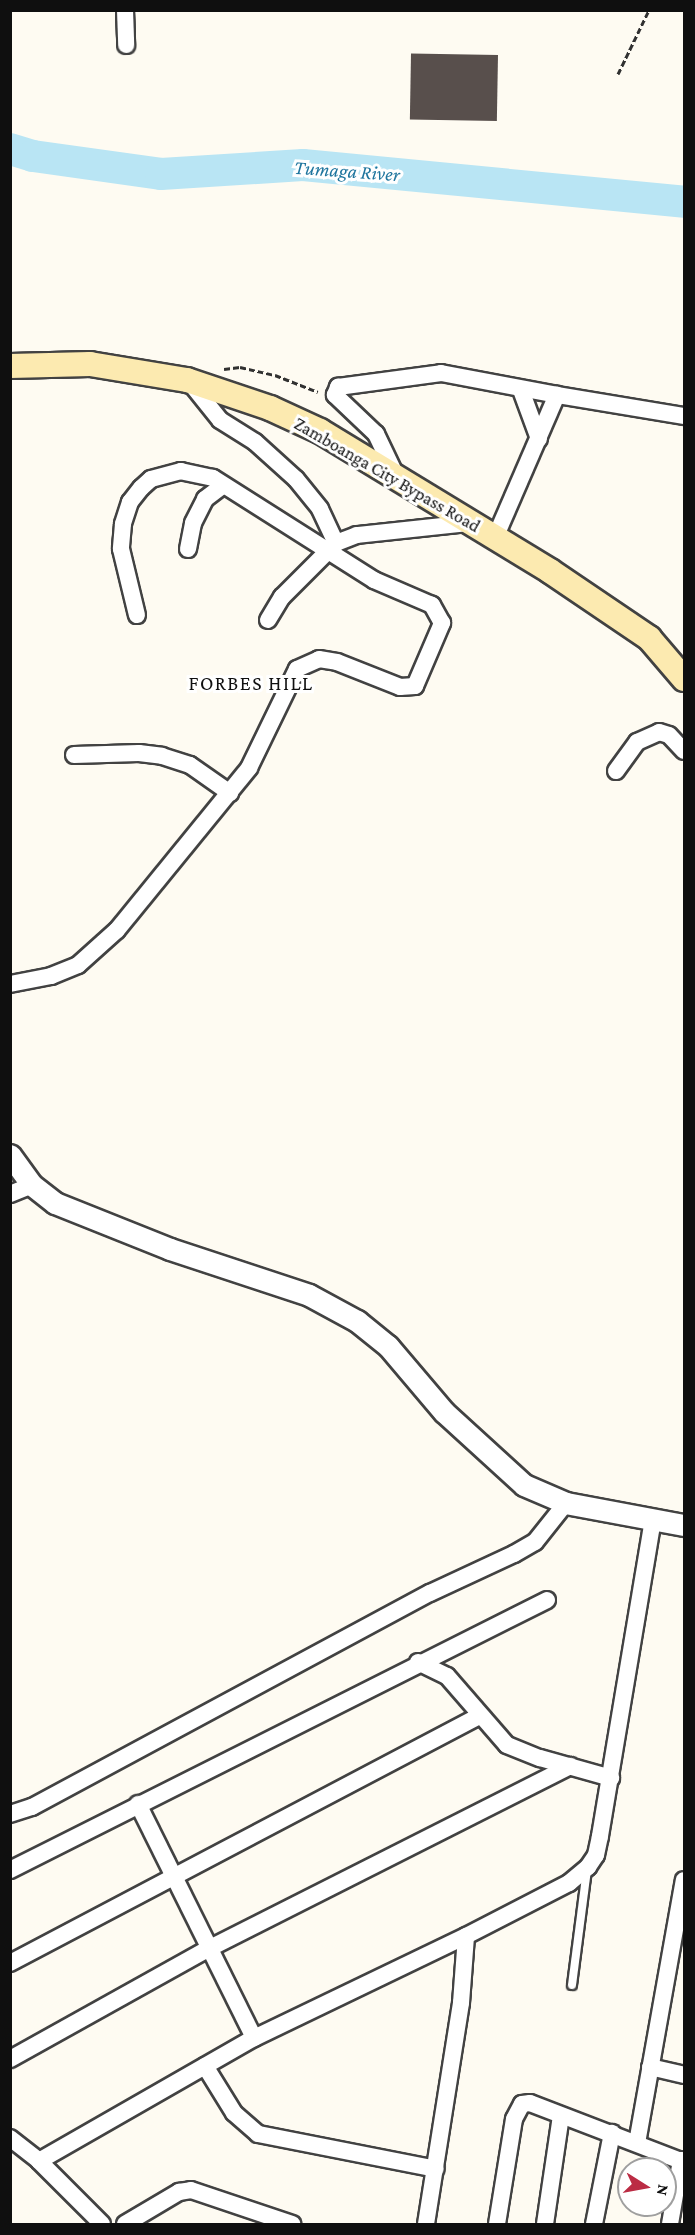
<!DOCTYPE html>
<html>
<head>
<meta charset="utf-8">
<style>
	body { margin:0 }
	#map { position:relative; width:695px; height:2235px; overflow:hidden; background:#fefbf2; font-family:"Crimson Pro",serif }
	div>[style] { position:absolute }
	.river>* { height:32px; margin:-16px; padding:0 16px; transform-origin:16px; border-radius:16px; background:#b9e5f4 }
	.building>* { inset:0; background:#584f4c; transform-origin:0 0 }
	.path>* { height:3px; margin-top:-1.5px; transform-origin:0; background:repeating-linear-gradient(90deg,#313131 0 6px,transparent 0 9px) }
	.roads { filter:drop-shadow(2px 0 #424242) drop-shadow(-2px 0 #424242) drop-shadow(0 2px #424242) drop-shadow(0 -2px #424242) }
	.service>* { height:8px; margin:-4px; padding:0 4px; transform-origin:4px; border-radius:4px; background:#fff }
	.minor>* { height:16px; margin:-8px; padding:0 8px; transform-origin:8px; border-radius:8px; background:#fff }
	.tertiary>* { height:21px; margin:-10.5px; padding:0 10.5px; transform-origin:10.5px; border-radius:10.5px; background:#fff }
	.secondary>* { height:24px; margin:-12px; padding:0 12px; transform-origin:12px; border-radius:12px; background:#fceab0 }
	span { translate:-50% -50%; white-space:nowrap; text-align:center; line-height:1.15; -webkit-text-stroke:6px #fff; paint-order:stroke }
	.street-label { font-size:18px; color:#0f0f0f }
	.water-label { font-size:20px; color:#1d749d; font-style:italic }
	.neighbourhood-label { font-size:20px; color:#0f0f0f; letter-spacing:1.5px }
	.frame { position:absolute; inset:0; border:12px solid #0f0f0f; pointer-events:none }
	.north { position:absolute; left:617px; top:2157px; width:60px; height:60px; box-sizing:border-box; background:#fff; border:2px solid #9f9f9f; border-radius:50%; rotate:101deg; font-size:16px; font-weight:700; line-height:24px; text-align:center; color:#0f0f0f }
	.north::after { content:''; display:block; margin:auto; width:21px; height:27px; background:#bb2c44; clip-path:polygon(50% 0,100% 100%,50% 72%,0 100%) }
</style>
</head>
<body>
<div id="map">
	<div class="river">
		<div style="left:10px;top:149px;width:24px;rotate:17deg"></div>
		<div style="left:33px;top:156px;width:129px;rotate:8deg"></div>
		<div style="left:161px;top:174px;width:142px;rotate:-3.6deg"></div>
		<div style="left:303px;top:165px;width:383px;rotate:5.5deg"></div>
	</div>
	<div class="building">
		<div style="left:498px;top:55px;width:66px;height:87px;rotate:91deg"></div>
	</div>
	<div class="path">
		<div style="left:618px;top:74px;width:71px;rotate:-64.2deg"></div>
		<div style="left:224px;top:369px;width:16px;rotate:-7deg"></div>
		<div style="left:240px;top:367px;width:36px;rotate:13deg"></div>
		<div style="left:275px;top:375px;width:46px;rotate:21.6deg"></div>
	</div>
	<div class="roads">
		<div class="service">
			<div style="left:572px;top:1985px;width:116px;rotate:-82.6deg"></div>
		</div>
		<div class="minor">
			<div style="left:125px;top:10px;width:35px;rotate:88deg"></div>
			<div style="left:188px;top:380px;width:51px;rotate:51.3deg"></div>
			<div style="left:220px;top:420px;width:41px;rotate:32.2deg"></div>
			<div style="left:255px;top:442px;width:55px;rotate:42.1deg"></div>
			<div style="left:296px;top:479px;width:38px;rotate:51deg"></div>
			<div style="left:320px;top:509px;width:38px;rotate:65deg"></div>
			<div style="left:521px;top:390px;width:52px;rotate:69.8deg"></div>
			<div style="left:397px;top:478px;width:49px;rotate:-115.5deg"></div>
			<div style="left:376px;top:434px;width:57px;rotate:-136.4deg"></div>
			<div style="left:335px;top:395px;width:9px;rotate:-69deg"></div>
			<div style="left:338px;top:387px;width:104px;rotate:-7.7deg"></div>
			<div style="left:441px;top:373px;width:118px;rotate:10.7deg"></div>
			<div style="left:495px;top:538px;width:156px;rotate:-66.6deg"></div>
			<div style="left:557px;top:395px;width:129px;rotate:9.4deg"></div>
			<div style="left:188px;top:549px;width:26px;rotate:-79deg"></div>
			<div style="left:193px;top:523px;width:27px;rotate:-63deg"></div>
			<div style="left:205px;top:499px;width:21px;rotate:-37deg"></div>
			<div style="left:268px;top:620px;width:27px;rotate:-59deg"></div>
			<div style="left:282px;top:597px;width:76px;rotate:-45deg"></div>
			<div style="left:336px;top:543px;width:22px;rotate:-21deg"></div>
			<div style="left:357px;top:535px;width:113px;rotate:-6.1deg"></div>
			<div style="left:74px;top:755px;width:65px;rotate:-1.8deg"></div>
			<div style="left:139px;top:753px;width:23px;rotate:7deg"></div>
			<div style="left:162px;top:756px;width:29px;rotate:18deg"></div>
			<div style="left:190px;top:765px;width:49px;rotate:35deg"></div>
			<div style="left:616px;top:771px;width:36px;rotate:-54deg"></div>
			<div style="left:637px;top:742px;width:24px;rotate:-24deg"></div>
			<div style="left:659px;top:732px;width:10px;rotate:17deg"></div>
			<div style="left:669px;top:735px;width:22px;rotate:47deg"></div>
			<div style="left:10px;top:984px;width:42px;rotate:-11deg"></div>
			<div style="left:51px;top:976px;width:29px;rotate:-22deg"></div>
			<div style="left:78px;top:965px;width:52px;rotate:-41.9deg"></div>
			<div style="left:117px;top:930px;width:209px;rotate:-50.8deg"></div>
			<div style="left:249px;top:768px;width:110px;rotate:-64.1deg"></div>
			<div style="left:297px;top:669px;width:24px;rotate:-24deg"></div>
			<div style="left:319px;top:659px;width:18px;rotate:9deg"></div>
			<div style="left:337px;top:662px;width:68px;rotate:21.6deg"></div>
			<div style="left:400px;top:687px;width:15px;rotate:-4deg"></div>
			<div style="left:415px;top:686px;width:69px;rotate:-66.8deg"></div>
			<div style="left:442px;top:623px;width:21px;rotate:-119deg"></div>
			<div style="left:432px;top:605px;width:63px;rotate:-156.7deg"></div>
			<div style="left:374px;top:580px;width:191px;rotate:-147.6deg"></div>
			<div style="left:213px;top:478px;width:33px;rotate:-168deg"></div>
			<div style="left:181px;top:471px;width:31px;rotate:165deg"></div>
			<div style="left:151px;top:479px;width:13px;rotate:138deg"></div>
			<div style="left:141px;top:488px;width:18px;rotate:128deg"></div>
			<div style="left:130px;top:502px;width:23px;rotate:108deg"></div>
			<div style="left:123px;top:524px;width:25px;rotate:95deg"></div>
			<div style="left:121px;top:549px;width:68px;rotate:76.4deg"></div>
			<div style="left:10px;top:1194px;width:24px;rotate:-22deg"></div>
			<div style="left:418px;top:1662px;width:32px;rotate:26deg"></div>
			<div style="left:447px;top:1676px;width:91px;rotate:49deg"></div>
			<div style="left:507px;top:1745px;width:35px;rotate:22deg"></div>
			<div style="left:540px;top:1758px;width:74px;rotate:15.7deg"></div>
			<div style="left:138px;top:1804px;width:261px;rotate:63.6deg"></div>
			<div style="left:10px;top:1814px;width:23px;rotate:-18deg"></div>
			<div style="left:32px;top:1807px;width:452px;rotate:-28.3deg"></div>
			<div style="left:430px;top:1593px;width:93px;rotate:-24.9deg"></div>
			<div style="left:514px;top:1554px;width:24px;rotate:-30deg"></div>
			<div style="left:535px;top:1542px;width:50px;rotate:-51.5deg"></div>
			<div style="left:10px;top:1870px;width:601px;rotate:-26.69deg"></div>
			<div style="left:10px;top:1963px;width:530px;rotate:-27.77deg"></div>
			<div style="left:10px;top:2059px;width:227px;rotate:-29.1deg"></div>
			<div style="left:208px;top:1949px;width:406px;rotate:-26.8deg"></div>
			<div style="left:205px;top:2066px;width:55px;rotate:58.3deg"></div>
			<div style="left:234px;top:2113px;width:32px;rotate:41deg"></div>
			<div style="left:258px;top:2134px;width:181px;rotate:11.1deg"></div>
			<div style="left:650px;top:2067px;width:35px;rotate:13deg"></div>
			<div style="left:10px;top:2138px;width:37px;rotate:38deg"></div>
			<div style="left:39px;top:2161px;width:89px;rotate:45deg"></div>
			<div style="left:637px;top:2143px;width:267px;rotate:-79.9deg"></div>
			<div style="left:39px;top:2161px;width:248px;rotate:-29.8deg"></div>
			<div style="left:254px;top:2038px;width:235px;rotate:-25.7deg"></div>
			<div style="left:466px;top:1936px;width:116px;rotate:-27.2deg"></div>
			<div style="left:569px;top:1883px;width:25px;rotate:-40deg"></div>
			<div style="left:588px;top:1867px;width:14px;rotate:-56deg"></div>
			<div style="left:596px;top:1855px;width:19px;rotate:-78deg"></div>
			<div style="left:600px;top:1836px;width:320px;rotate:-80.5deg"></div>
			<div style="left:125px;top:2224px;width:63px;rotate:-30.7deg"></div>
			<div style="left:179px;top:2192px;width:12px;rotate:-9deg"></div>
			<div style="left:191px;top:2190px;width:107px;rotate:18.6deg"></div>
			<div style="left:426px;top:2224px;width:224px;rotate:-81deg"></div>
			<div style="left:461px;top:2003px;width:67px;rotate:-85.7deg"></div>
			<div style="left:497px;top:2224px;width:106px;rotate:-80.8deg"></div>
			<div style="left:514px;top:2119px;width:17px;rotate:-62deg"></div>
			<div style="left:522px;top:2104px;width:8px;rotate:-7deg"></div>
			<div style="left:530px;top:2103px;width:165px;rotate:21deg"></div>
			<div style="left:545px;top:2224px;width:109px;rotate:-81.6deg"></div>
			<div style="left:594px;top:2224px;width:93px;rotate:-78.8deg"></div>
			<div style="left:670px;top:2224px;width:65px;rotate:-80.2deg"></div>
		</div>
		<div class="tertiary">
			<div style="left:10px;top:1155px;width:37px;rotate:54deg"></div>
			<div style="left:32px;top:1185px;width:29px;rotate:38deg"></div>
			<div style="left:55px;top:1203px;width:124px;rotate:21.8deg"></div>
			<div style="left:170px;top:1249px;width:146px;rotate:18.3deg"></div>
			<div style="left:309px;top:1295px;width:55px;rotate:28.4deg"></div>
			<div style="left:357px;top:1321px;width:40px;rotate:39deg"></div>
			<div style="left:388px;top:1346px;width:87px;rotate:49.7deg"></div>
			<div style="left:444px;top:1412px;width:108px;rotate:42.4deg"></div>
			<div style="left:524px;top:1485px;width:46px;rotate:23.2deg"></div>
			<div style="left:566px;top:1503px;width:120px;rotate:10.6deg"></div>
		</div>
		<div class="secondary">
			<div style="left:10px;top:366px;width:80px;rotate:-1.4deg"></div>
			<div style="left:90px;top:364px;width:98px;rotate:9.4deg"></div>
			<div style="left:187px;top:380px;width:88px;rotate:18.6deg"></div>
			<div style="left:270px;top:408px;width:55px;rotate:24.7deg"></div>
			<div style="left:320px;top:431px;width:269px;rotate:31.3deg"></div>
			<div style="left:550px;top:571px;width:120px;rotate:34.1deg"></div>
			<div style="left:649px;top:638px;width:54px;rotate:49.5deg"></div>
		</div>
	</div>
	<div class="street-label">
		<span style="left:387px;top:475px;rotate:30deg">Zamboanga City Bypass Road</span>
	</div>
	<div class="water-label">
		<span style="left:347px;top:171px;rotate:4deg">Tumaga River</span>
	</div>
	<div class="neighbourhood-label">
		<span style="left:251px;top:683px">FORBES HILL</span>
	</div>
	<div class="frame"></div>
	<div class="north">N</div>
</div>
</body>
</html>
